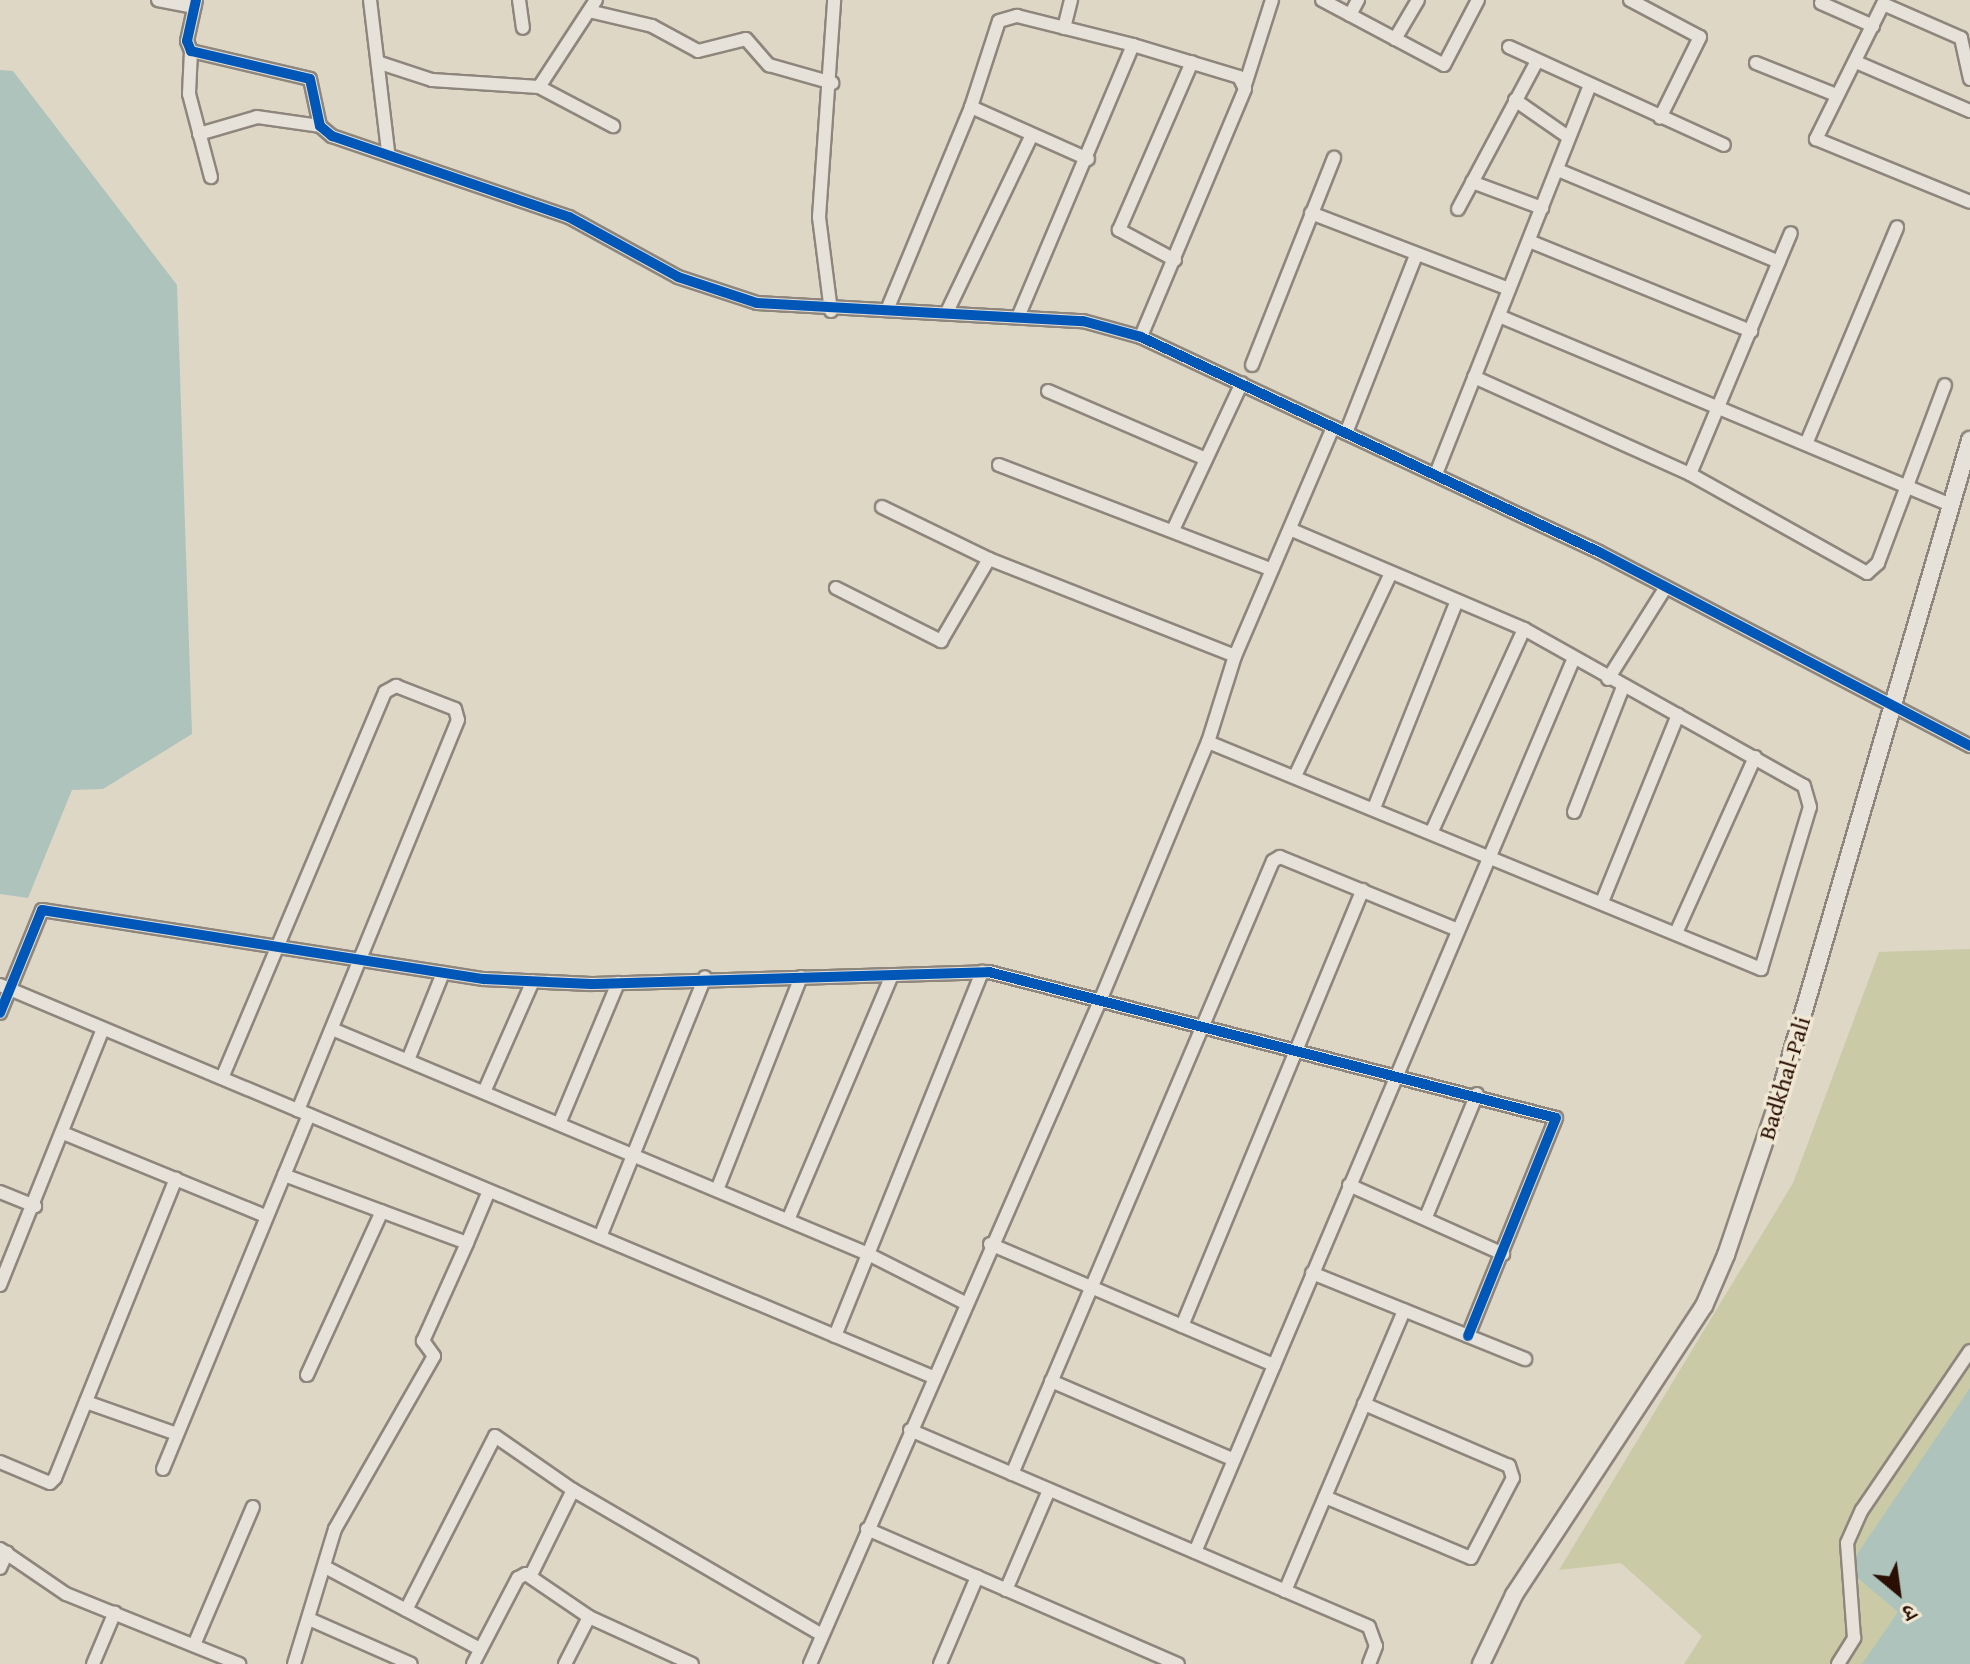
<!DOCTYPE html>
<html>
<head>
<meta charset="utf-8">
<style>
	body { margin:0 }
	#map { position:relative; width:1970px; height:1664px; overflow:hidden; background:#ded7c6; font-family:"Gentium Book Plus","Noto Serif Devanagari",serif }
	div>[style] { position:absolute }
	.green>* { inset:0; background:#cacaa7 }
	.water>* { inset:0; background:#aec3bc }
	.roads { filter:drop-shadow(2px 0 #8e867c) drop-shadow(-2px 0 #8e867c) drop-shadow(0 2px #8e867c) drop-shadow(0 -2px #8e867c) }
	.minor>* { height:12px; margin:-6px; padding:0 6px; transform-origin:6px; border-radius:6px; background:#e6e2da }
	.tertiary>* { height:16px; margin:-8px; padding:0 8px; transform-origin:8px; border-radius:8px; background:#e6e2da }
	.cycleway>* { height:10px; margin:-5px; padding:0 5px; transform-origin:5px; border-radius:5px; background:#0057b8 }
	span { translate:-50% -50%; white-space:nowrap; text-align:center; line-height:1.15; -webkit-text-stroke:7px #f1e8d3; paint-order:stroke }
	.street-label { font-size:24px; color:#290f04 }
	.north { position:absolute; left:1858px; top:1552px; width:80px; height:80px; -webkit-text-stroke:6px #f1e8d3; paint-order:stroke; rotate:151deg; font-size:22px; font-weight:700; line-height:32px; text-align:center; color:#290f04 }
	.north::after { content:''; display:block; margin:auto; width:28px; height:36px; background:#290f04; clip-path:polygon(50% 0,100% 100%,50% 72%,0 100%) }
</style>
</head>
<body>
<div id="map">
	<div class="green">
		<div style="clip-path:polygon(1970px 949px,1970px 1664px,1684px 1664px,1702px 1636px,1621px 1563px,1559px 1570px,1793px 1183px,1879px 952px)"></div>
	</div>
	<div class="water">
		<div style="clip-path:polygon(0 70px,13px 71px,177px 285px,192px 734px,103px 789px,72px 790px,28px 898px,0 894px)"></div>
		<div style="clip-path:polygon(1970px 1388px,1970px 1664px,1862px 1664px,1898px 1612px,1847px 1569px)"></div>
	</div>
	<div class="roads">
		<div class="minor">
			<div style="left:158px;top:0;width:37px;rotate:11deg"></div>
			<div style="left:196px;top:0;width:42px;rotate:102.4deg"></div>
			<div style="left:187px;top:41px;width:11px;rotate:68deg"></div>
			<div style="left:191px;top:51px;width:122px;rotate:13.2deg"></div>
			<div style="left:310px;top:79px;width:48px;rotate:78deg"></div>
			<div style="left:320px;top:126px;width:16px;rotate:40deg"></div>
			<div style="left:332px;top:136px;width:250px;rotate:18.9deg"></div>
			<div style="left:569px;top:217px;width:124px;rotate:28.8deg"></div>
			<div style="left:678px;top:277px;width:83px;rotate:18.2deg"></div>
			<div style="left:757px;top:303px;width:326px;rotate:3.2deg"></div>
			<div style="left:1083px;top:321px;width:60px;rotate:15.4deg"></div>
			<div style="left:1141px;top:337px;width:506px;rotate:25.15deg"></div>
			<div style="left:1599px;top:552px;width:419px;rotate:27.6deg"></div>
			<div style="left:370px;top:0;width:152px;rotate:83.2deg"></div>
			<div style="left:519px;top:0;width:28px;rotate:82deg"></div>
			<div style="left:1322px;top:0;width:138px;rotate:28deg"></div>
			<div style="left:1444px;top:65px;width:73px;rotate:-62.4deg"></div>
			<div style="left:1630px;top:0;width:79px;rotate:27.9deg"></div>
			<div style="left:1700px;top:37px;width:90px;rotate:116.3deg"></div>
			<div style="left:1821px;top:3px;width:57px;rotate:23.9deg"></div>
			<div style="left:593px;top:12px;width:61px;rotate:13.3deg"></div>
			<div style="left:652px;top:26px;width:52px;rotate:28.5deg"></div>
			<div style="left:698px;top:51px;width:49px;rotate:-14deg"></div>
			<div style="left:746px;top:39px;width:35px;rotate:49deg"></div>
			<div style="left:769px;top:65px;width:66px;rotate:15.9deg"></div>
			<div style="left:1350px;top:15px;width:17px;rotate:-62deg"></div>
			<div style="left:1064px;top:28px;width:29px;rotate:-76deg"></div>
			<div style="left:1395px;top:39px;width:45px;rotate:-59.5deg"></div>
			<div style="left:1133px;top:45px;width:111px;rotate:16.8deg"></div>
			<div style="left:1239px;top:77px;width:13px;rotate:63deg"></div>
			<div style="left:1245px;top:89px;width:269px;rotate:112.8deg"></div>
			<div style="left:1509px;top:47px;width:236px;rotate:24.5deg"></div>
			<div style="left:191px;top:51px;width:43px;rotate:92.7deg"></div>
			<div style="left:189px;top:94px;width:86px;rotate:75.2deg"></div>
			<div style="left:1856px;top:62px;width:124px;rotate:23.3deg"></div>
			<div style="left:380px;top:63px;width:55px;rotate:18.1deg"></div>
			<div style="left:432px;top:80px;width:107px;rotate:3.7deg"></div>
			<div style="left:539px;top:87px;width:84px;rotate:27.8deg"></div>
			<div style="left:1756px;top:63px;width:86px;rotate:21.8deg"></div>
			<div style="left:1970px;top:79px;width:42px;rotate:-102.4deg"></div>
			<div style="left:1961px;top:38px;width:85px;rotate:-156.4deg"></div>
			<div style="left:1883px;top:4px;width:151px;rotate:116.4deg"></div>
			<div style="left:1816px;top:139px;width:166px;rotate:22.2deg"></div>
			<div style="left:1245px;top:85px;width:89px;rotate:-72.4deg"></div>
			<div style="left:539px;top:87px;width:104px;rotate:-56.8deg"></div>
			<div style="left:1515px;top:100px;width:65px;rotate:34.9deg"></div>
			<div style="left:971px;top:107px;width:128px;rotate:24deg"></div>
			<div style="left:199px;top:134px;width:60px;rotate:-16.3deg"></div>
			<div style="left:257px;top:117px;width:64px;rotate:8.1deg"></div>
			<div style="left:1558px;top:170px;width:239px;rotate:22.6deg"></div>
			<div style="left:1472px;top:182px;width:75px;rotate:20.4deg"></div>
			<div style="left:1458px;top:209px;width:168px;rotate:-61.9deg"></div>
			<div style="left:1311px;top:213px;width:212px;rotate:21deg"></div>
			<div style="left:1529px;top:241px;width:240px;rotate:22.1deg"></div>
			<div style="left:1175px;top:260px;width:64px;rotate:-151.8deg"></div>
			<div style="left:1119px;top:230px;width:183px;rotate:-66.5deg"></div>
			<div style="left:887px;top:310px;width:220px;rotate:-67.5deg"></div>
			<div style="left:971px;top:107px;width:90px;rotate:-72deg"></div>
			<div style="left:999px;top:21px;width:19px;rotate:-16deg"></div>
			<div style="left:1017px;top:16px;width:120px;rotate:14deg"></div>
			<div style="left:1133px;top:45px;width:295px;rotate:112.9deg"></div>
			<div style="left:831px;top:311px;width:95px;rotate:-97.3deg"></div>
			<div style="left:819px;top:217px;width:218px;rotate:-86deg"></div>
			<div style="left:947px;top:312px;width:194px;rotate:-64.4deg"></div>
			<div style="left:1499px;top:316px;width:490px;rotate:22.7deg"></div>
			<div style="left:1252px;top:365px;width:223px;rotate:-68.4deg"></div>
			<div style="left:1474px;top:377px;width:237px;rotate:24.2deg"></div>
			<div style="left:1690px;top:474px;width:203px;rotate:29.2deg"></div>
			<div style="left:1867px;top:573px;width:15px;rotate:-42deg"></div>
			<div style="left:1878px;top:563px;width:190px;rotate:-69.4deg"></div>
			<div style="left:1048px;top:391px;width:172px;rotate:23.3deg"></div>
			<div style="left:1346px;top:433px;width:191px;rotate:-68.5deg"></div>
			<div style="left:1806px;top:444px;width:235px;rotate:-67.2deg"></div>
			<div style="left:999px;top:465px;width:292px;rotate:21deg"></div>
			<div style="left:1436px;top:474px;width:417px;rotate:-68.4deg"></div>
			<div style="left:1690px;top:474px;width:261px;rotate:-67.3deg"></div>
			<div style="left:882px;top:507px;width:119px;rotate:25.9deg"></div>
			<div style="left:989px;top:559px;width:264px;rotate:21.5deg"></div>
			<div style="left:1173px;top:530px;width:162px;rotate:-64.9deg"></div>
			<div style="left:836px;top:588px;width:118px;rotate:26.8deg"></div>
			<div style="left:941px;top:641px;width:95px;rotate:-59.7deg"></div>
			<div style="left:1608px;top:679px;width:105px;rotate:-57.8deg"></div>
			<div style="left:1208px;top:742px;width:598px;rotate:22.32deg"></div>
			<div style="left:1761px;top:969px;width:169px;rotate:-73.2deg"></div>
			<div style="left:1810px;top:807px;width:22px;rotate:-106deg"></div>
			<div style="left:1804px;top:786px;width:321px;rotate:-150.7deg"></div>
			<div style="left:1524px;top:629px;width:254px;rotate:-156.9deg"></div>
			<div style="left:1296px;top:774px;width:222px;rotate:-64.7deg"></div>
			<div style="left:1374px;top:808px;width:223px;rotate:-68.2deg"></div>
			<div style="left:1574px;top:812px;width:134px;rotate:-68.6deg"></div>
			<div style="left:1432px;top:831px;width:222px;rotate:-65.5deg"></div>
			<div style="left:1602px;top:902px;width:202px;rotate:-67.9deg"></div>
			<div style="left:1676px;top:933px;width:193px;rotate:-65.8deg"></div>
			<div style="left:0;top:985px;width:1012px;rotate:22.79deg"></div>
			<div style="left:0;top:1013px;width:111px;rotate:-67.8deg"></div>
			<div style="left:42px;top:910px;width:447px;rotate:8.9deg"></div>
			<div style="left:484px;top:979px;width:107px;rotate:2.7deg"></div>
			<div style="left:591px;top:984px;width:398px;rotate:-1.7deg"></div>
			<div style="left:989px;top:972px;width:585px;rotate:14.44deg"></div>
			<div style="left:1556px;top:1118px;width:235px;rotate:112deg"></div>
			<div style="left:332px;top:1029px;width:581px;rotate:22.77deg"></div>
			<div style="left:868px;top:1254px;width:109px;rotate:26.8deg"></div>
			<div style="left:408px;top:1060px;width:94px;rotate:-68.1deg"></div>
			<div style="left:222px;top:1078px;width:419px;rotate:-67.1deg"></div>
			<div style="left:385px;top:692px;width:13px;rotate:-29deg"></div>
			<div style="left:396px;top:686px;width:63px;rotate:21.3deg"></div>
			<div style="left:455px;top:709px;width:11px;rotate:75deg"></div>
			<div style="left:458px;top:720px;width:422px;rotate:112.3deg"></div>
			<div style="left:484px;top:1092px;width:121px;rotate:-66.2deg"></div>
			<div style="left:559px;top:1124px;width:153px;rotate:-67.3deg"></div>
			<div style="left:63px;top:1133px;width:218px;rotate:22.3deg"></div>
			<div style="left:284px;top:1175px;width:195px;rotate:20.4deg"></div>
			<div style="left:467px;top:1243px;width:56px;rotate:-67.1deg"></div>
			<div style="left:1349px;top:1185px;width:169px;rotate:24.1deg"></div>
			<div style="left:717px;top:1190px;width:229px;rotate:-68.5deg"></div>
			<div style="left:0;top:1192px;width:38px;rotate:22deg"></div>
			<div style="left:1426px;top:1217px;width:133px;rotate:-67.5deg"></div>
			<div style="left:788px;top:1220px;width:266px;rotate:-67deg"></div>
			<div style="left:600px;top:1237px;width:280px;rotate:-68deg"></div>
			<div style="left:990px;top:1244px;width:309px;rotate:23.1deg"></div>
			<div style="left:1312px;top:1273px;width:230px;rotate:22deg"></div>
			<div style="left:0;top:1285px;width:276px;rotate:-68.1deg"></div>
			<div style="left:1182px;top:1326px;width:472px;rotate:-67.5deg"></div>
			<div style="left:835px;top:1336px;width:393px;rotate:-68deg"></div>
			<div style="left:307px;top:1375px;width:180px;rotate:-65.4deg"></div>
			<div style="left:1051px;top:1381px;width:199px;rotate:23.3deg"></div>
			<div style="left:86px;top:1402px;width:96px;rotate:19.4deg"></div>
			<div style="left:910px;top:1430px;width:499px;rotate:23.2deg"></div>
			<div style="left:1369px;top:1627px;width:20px;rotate:70deg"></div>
			<div style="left:1376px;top:1646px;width:19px;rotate:111deg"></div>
			<div style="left:0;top:1462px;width:54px;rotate:22.8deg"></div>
			<div style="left:50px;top:1483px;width:7px;rotate:-45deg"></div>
			<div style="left:55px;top:1478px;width:323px;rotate:-68deg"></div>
			<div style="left:163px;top:1469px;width:383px;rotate:-67.6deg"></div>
			<div style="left:1012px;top:1474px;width:666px;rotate:-66.94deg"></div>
			<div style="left:1273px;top:861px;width:8px;rotate:-30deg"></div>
			<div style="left:1280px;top:857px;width:192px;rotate:22.3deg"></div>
			<div style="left:573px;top:1490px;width:288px;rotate:30.2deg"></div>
			<div style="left:1325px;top:1497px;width:158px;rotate:22.7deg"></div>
			<div style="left:1471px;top:1558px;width:90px;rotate:-62.3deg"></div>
			<div style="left:1513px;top:1478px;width:13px;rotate:-108deg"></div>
			<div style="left:1509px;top:1466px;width:158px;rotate:-156.8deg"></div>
			<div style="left:867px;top:1529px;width:339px;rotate:23.5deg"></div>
			<div style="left:0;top:1549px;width:80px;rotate:34.3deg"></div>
			<div style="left:66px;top:1594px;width:187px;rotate:22deg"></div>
			<div style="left:1195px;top:1552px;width:969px;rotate:-67.03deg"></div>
			<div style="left:325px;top:1567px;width:175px;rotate:27.9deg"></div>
			<div style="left:0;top:1568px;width:17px;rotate:-66deg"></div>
			<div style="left:1006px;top:1590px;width:109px;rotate:-66.7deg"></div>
			<div style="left:1285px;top:1591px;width:305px;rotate:-67deg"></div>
			<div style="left:406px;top:1610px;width:195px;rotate:-62.9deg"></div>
			<div style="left:495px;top:1436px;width:95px;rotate:34.7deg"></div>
			<div style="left:573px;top:1490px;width:95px;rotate:116.3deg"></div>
			<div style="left:309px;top:1619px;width:111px;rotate:23.8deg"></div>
			<div style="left:194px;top:1645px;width:150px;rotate:-66.9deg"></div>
			<div style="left:93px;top:1664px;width:56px;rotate:-67.1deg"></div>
			<div style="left:294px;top:1664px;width:141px;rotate:-73.1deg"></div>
			<div style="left:335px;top:1529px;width:199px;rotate:-60.2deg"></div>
			<div style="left:434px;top:1356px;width:19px;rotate:-126deg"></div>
			<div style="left:423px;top:1341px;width:107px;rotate:-65.8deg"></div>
			<div style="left:473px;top:1664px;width:97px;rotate:-62.4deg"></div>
			<div style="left:518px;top:1578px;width:9px;rotate:-27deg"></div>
			<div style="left:526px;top:1574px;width:76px;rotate:34.3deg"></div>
			<div style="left:589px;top:1617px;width:113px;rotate:24.5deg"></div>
			<div style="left:565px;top:1664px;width:53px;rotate:-62.9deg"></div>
			<div style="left:810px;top:1664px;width:724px;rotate:-66.38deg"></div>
			<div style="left:1100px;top:1001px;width:281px;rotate:-67.4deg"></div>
			<div style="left:1208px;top:742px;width:90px;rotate:-72.6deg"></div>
			<div style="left:1235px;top:656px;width:249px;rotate:-66.8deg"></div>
			<div style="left:940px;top:1664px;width:95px;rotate:-67deg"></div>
			<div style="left:1838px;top:1664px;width:31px;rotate:-58deg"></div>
			<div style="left:1854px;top:1638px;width:95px;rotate:-94.2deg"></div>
			<div style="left:1847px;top:1543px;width:36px;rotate:-66deg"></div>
			<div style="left:1862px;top:1510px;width:192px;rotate:-55.8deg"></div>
		</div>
		<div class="tertiary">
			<div style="left:1481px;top:1664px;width:76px;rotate:-64.4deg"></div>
			<div style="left:1514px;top:1595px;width:346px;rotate:-56.7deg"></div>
			<div style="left:1704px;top:1306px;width:56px;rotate:-66.7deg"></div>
			<div style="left:1726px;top:1255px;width:153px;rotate:-71.3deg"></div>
			<div style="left:1775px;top:1110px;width:698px;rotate:-73.77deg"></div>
		</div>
	</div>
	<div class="cycleway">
		<div style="left:196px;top:0;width:42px;rotate:102.4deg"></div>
		<div style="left:187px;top:41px;width:11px;rotate:68deg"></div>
		<div style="left:191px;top:51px;width:122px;rotate:13.2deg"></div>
		<div style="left:310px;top:79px;width:48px;rotate:78deg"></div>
		<div style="left:320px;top:126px;width:16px;rotate:40deg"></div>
		<div style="left:332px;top:136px;width:250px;rotate:18.9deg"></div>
		<div style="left:569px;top:217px;width:124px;rotate:28.8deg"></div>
		<div style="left:678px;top:277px;width:83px;rotate:18.2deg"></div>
		<div style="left:757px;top:303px;width:326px;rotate:3.2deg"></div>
		<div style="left:1083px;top:321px;width:60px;rotate:15.4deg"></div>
		<div style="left:1141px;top:337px;width:506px;rotate:25.15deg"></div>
		<div style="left:1599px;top:552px;width:419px;rotate:27.6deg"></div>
		<div style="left:0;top:1013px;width:111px;rotate:-67.8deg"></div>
		<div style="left:42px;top:910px;width:447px;rotate:8.9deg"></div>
		<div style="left:484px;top:979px;width:107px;rotate:2.7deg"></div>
		<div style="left:591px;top:984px;width:398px;rotate:-1.7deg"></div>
		<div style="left:989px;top:972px;width:585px;rotate:14.44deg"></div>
		<div style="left:1556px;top:1118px;width:235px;rotate:112deg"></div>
	</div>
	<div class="street-label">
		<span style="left:1784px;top:1078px;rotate:-73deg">Badkhal-Pali</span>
	</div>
	<div class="north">उ</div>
</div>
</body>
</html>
